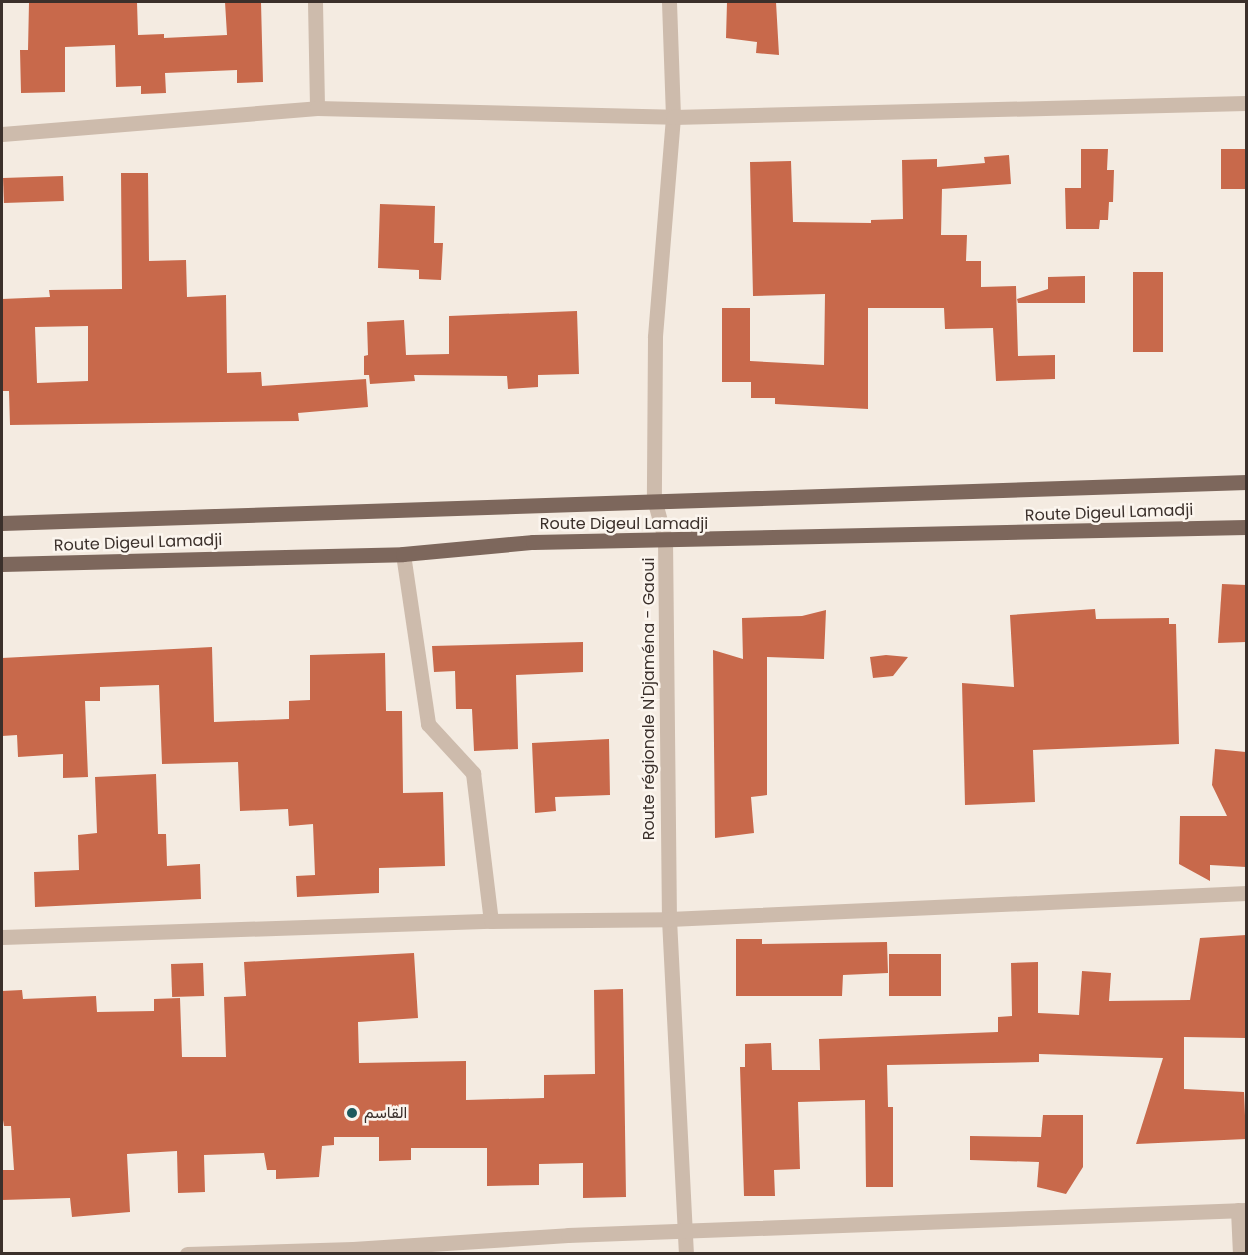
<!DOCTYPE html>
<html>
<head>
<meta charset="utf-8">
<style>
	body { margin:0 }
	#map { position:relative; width:1248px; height:1255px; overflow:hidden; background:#f4ebe1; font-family:Poppins,Vazirmatn,sans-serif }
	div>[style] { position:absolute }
	.building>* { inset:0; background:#c8694b; transform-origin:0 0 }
	.minor>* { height:15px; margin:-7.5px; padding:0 7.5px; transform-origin:7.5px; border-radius:7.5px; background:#cdbbac }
	.major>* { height:15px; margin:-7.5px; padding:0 7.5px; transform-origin:7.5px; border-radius:7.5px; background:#7d675c }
	.dots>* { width:16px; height:16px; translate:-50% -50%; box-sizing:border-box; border:3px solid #fbf5ee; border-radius:50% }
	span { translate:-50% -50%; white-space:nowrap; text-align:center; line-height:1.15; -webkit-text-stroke:5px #fbf5ee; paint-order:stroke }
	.street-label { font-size:16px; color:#3b302b }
	.poi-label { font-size:16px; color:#3b302b }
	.left { translate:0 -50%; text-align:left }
	.frame { position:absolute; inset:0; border:3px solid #3b302b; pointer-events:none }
</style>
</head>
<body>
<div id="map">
	<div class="building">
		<div style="clip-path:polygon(29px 2px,137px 2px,138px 35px,164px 34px,164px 38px,227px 35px,225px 2px,261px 2px,263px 82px,237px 83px,237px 70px,165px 73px,166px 93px,141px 94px,141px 86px,116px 87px,115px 45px,65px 47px,65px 92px,21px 93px,20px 50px,28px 50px)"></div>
		<div style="clip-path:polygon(727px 2px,776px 2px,779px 55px,756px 53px,757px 42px,726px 38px)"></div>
		<div style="clip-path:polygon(1081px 149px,1108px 149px,1107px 170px,1114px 170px,1113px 202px,1109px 202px,1108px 220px,1100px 220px,1099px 229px,1066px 229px,1065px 188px,1081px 188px)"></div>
		<div style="left:1221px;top:149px;width:25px;height:40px"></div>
		<div style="clip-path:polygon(1009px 155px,1011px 184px,942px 189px,941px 235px,967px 235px,966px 261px,981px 261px,981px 287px,1016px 286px,1018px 356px,1055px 355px,1055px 379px,996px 381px,993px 328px,945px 329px,944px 308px,868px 308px,868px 409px,775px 404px,775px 398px,751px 398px,751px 382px,722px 382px,722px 308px,750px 308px,750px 361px,824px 365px,825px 294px,753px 296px,750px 162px,791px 161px,793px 222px,871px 223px,871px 220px,903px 219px,902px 160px,937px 159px,937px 167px,985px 163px,984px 157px)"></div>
		<div style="clip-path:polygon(evenodd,121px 173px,148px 173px,149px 261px,186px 260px,187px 297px,226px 295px,227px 373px,261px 372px,262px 386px,366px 379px,368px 407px,298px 413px,299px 421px,10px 425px,9px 391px,2px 391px,2px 299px,50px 297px,49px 290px,122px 289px,121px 173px,88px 326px,88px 381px,37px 383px,35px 327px,88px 326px)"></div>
		<div style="left:63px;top:176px;width:25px;height:60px;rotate:88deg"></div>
		<div style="clip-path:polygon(380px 204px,435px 206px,434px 243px,443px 243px,441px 280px,419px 279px,419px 270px,378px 268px)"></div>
		<div style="left:1133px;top:272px;width:30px;height:80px"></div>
		<div style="clip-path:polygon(1085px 276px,1085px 303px,1018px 303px,1017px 299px,1048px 289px,1048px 277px)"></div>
		<div style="clip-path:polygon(577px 311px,579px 374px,538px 375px,538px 387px,508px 389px,507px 376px,414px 375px,415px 381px,370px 384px,369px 375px,364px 375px,364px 356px,368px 355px,367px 322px,404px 320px,406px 355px,449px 354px,449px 316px)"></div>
		<div style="clip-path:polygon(1222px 584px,1246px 585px,1246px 642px,1218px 643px)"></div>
		<div style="clip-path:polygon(1095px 609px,1096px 619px,1169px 618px,1169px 624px,1176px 624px,1179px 744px,1033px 750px,1035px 802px,965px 805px,962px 683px,1014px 687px,1010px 615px)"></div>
		<div style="clip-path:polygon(826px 610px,824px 659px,767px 657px,767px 795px,751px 797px,754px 833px,715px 838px,713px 650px,743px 659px,742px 618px,802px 616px)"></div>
		<div style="clip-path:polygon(583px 642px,583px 672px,516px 675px,518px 749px,474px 751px,472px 709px,456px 709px,455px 671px,434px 672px,432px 646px)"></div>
		<div style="clip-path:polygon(212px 647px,214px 722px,289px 719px,289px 701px,310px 700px,310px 655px,385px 653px,386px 711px,402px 711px,403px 793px,443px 792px,445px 866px,379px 868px,379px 893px,297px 897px,296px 876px,315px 875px,313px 824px,289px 826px,288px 809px,240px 811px,238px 762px,162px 764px,159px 685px,100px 687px,100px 701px,85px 701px,88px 777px,63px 778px,63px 754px,18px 757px,17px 735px,2px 736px,2px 658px)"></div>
		<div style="clip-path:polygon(886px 655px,908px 657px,893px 676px,873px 678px,870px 657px)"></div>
		<div style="clip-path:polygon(609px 739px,610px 795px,555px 797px,556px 811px,535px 813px,532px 743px)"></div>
		<div style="clip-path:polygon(1215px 749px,1246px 752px,1246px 867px,1210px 865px,1210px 881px,1179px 864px,1180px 816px,1227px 816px,1212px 785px)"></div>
		<div style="clip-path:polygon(156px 774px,158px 834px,166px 834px,167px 866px,200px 864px,201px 899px,35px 907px,34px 872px,79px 870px,78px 835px,97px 833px,95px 777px)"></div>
		<div style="clip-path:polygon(1246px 935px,1246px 1038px,1184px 1037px,1184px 1089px,1244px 1092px,1246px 1139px,1136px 1144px,1163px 1058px,1039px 1054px,1039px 1062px,887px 1065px,888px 1107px,893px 1107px,893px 1187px,866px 1187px,865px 1100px,798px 1102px,800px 1169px,774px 1170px,775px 1196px,744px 1196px,740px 1067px,745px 1067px,745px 1044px,771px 1043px,772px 1070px,820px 1070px,819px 1039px,998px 1032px,998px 1017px,1012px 1016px,1011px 963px,1038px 962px,1038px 1013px,1079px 1015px,1082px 971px,1111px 973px,1109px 1001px,1190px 1000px,1200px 938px)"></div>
		<div style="clip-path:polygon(736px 939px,762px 939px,762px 944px,887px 942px,888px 973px,843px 975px,842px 996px,736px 996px)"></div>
		<div style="clip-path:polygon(414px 953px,418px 1018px,358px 1022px,359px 1063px,466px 1061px,466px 1100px,544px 1098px,544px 1075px,595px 1074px,594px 990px,623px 989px,626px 1197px,583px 1198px,583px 1163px,539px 1164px,539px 1185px,487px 1186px,487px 1148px,411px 1148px,411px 1160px,379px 1161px,379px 1137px,334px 1137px,334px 1145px,322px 1146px,319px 1177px,276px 1179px,276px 1170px,267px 1170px,264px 1153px,204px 1155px,205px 1192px,178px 1193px,177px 1151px,127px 1154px,130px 1212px,72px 1217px,70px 1198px,2px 1200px,2px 1170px,14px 1170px,11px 1126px,4px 1126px,2px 1114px,2px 991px,22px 990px,23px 999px,96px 996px,97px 1012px,154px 1011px,154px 999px,180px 998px,182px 1057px,226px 1057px,224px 997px,246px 996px,244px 962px)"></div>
		<div style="left:941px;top:954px;width:42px;height:52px;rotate:90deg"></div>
		<div style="left:203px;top:963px;width:33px;height:32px;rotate:88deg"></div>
		<div style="clip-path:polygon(1043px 1115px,1083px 1115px,1083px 1167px,1066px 1194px,1037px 1187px,1039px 1162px,970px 1160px,970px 1136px,1041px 1137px)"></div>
	</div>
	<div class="minor">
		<div style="left:315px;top:2px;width:106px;rotate:88.9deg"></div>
		<div style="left:669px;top:2px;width:115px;rotate:88deg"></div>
		<div style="left:673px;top:117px;width:221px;rotate:94.7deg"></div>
		<div style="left:655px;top:337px;width:162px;rotate:90.4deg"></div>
		<div style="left:654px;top:499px;width:41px;rotate:74.6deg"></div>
		<div style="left:665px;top:539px;width:380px;rotate:89.4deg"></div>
		<div style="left:669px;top:919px;width:335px;rotate:87.1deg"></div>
		<div style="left:2px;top:134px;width:316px;rotate:-4.7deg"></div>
		<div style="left:317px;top:108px;width:356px;rotate:1.4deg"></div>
		<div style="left:673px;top:117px;width:573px;rotate:-1.4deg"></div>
		<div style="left:403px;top:554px;width:172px;rotate:81.6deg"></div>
		<div style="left:428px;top:724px;width:67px;rotate:47.4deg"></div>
		<div style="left:473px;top:773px;width:149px;rotate:83.1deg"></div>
		<div style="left:2px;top:937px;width:489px;rotate:-1.9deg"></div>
		<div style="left:491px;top:921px;width:178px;rotate:-0.6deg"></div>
		<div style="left:669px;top:919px;width:578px;rotate:-2.58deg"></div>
		<div style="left:1238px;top:1210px;width:44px;rotate:87.4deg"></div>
		<div style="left:187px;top:1254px;width:166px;rotate:-1.7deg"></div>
		<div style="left:353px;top:1249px;width:215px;rotate:-3.7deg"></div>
		<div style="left:568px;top:1235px;width:678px;rotate:-2.11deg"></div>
	</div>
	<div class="major">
		<div style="left:2px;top:523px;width:1245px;rotate:-1.89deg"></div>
		<div style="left:2px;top:564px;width:401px;rotate:-1.4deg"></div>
		<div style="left:403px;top:554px;width:131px;rotate:-5.3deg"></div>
		<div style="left:533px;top:542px;width:713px;rotate:-1.21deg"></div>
	</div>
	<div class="dots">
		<div style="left:352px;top:1113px;background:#1f5a5e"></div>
	</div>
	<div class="street-label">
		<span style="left:1109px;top:513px;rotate:-2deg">Route Digeul Lamadji</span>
		<span style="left:624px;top:524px">Route Digeul Lamadji</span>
		<span style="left:138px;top:543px;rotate:-2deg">Route Digeul Lamadji</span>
		<span style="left:649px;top:699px;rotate:-90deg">Route régionale N'Djaména - Gaoui</span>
	</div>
	<div class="poi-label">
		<span class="left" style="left:364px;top:1113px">القاسم</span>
	</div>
	<div class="frame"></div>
</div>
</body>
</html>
